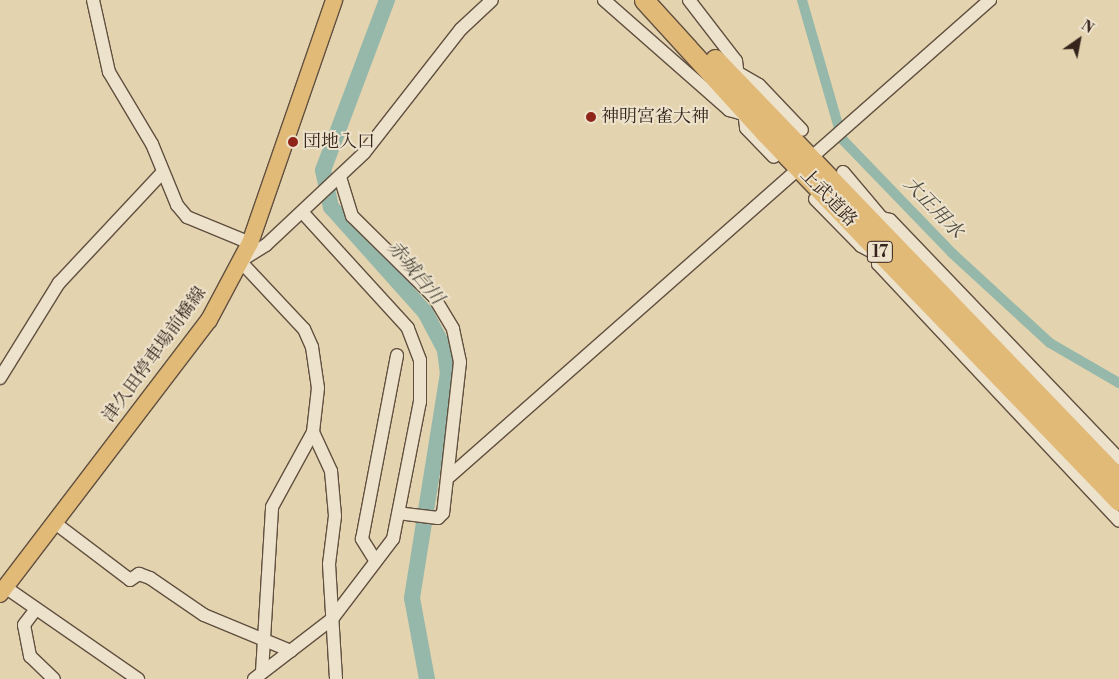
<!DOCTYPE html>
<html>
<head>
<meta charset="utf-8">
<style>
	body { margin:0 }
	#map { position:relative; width:1119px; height:679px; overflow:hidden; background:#e4d3af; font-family:"Libre Bodoni","Noto Serif JP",serif }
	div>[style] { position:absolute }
	.canal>* { height:10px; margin:-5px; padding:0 5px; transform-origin:5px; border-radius:5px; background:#95b8aa }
	.river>* { height:16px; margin:-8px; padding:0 8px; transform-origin:8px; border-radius:8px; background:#95b8aa }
	.roads { filter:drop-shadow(1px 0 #615040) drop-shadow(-1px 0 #615040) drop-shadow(0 1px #615040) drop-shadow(0 -1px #615040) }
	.minor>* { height:12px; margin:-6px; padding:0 6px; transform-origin:6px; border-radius:6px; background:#ede2cb }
	.major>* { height:16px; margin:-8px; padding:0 8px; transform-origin:8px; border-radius:8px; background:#e2ba78 }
	.highway>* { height:19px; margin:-9.5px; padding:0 9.5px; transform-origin:9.5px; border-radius:9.5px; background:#e2ba78 }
	.dots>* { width:14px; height:14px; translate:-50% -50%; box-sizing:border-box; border:2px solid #ede2cb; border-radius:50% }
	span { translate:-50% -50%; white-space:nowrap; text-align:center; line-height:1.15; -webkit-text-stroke:4px #ede2cb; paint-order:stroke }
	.shield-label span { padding:1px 4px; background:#ede2cb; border:1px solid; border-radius:4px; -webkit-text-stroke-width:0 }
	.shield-label { font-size:16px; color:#35241b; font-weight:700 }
	.poi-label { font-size:18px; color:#35241b }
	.left { translate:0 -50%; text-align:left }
	.street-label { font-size:18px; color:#35241b }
	.water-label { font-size:19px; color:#4d493f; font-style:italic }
	.north { position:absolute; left:1054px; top:15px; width:50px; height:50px; -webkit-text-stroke:4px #ede2cb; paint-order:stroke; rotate:33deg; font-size:14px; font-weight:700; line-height:20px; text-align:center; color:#35241b }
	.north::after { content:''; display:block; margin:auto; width:18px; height:22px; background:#35241b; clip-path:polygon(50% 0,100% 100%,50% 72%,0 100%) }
</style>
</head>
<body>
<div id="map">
	<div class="canal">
		<div style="left:802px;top:0;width:145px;rotate:73.9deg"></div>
		<div style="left:842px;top:139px;width:158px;rotate:46deg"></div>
		<div style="left:952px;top:253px;width:133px;rotate:42.6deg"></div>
		<div style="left:1050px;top:343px;width:80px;rotate:30.1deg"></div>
	</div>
	<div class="river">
		<div style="left:387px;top:0;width:182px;rotate:110.6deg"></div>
		<div style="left:323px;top:170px;width:38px;rotate:78deg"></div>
		<div style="left:331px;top:207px;width:141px;rotate:48.2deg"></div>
		<div style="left:425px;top:312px;width:43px;rotate:62.2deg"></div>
		<div style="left:445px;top:350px;width:23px;rotate:83deg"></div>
		<div style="left:448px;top:373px;width:228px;rotate:99.1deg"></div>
		<div style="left:412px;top:598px;width:82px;rotate:79.5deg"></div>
	</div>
	<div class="roads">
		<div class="minor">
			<div style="left:93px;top:0;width:74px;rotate:77.5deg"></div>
			<div style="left:109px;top:72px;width:84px;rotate:59.2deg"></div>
			<div style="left:152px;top:144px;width:66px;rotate:67.7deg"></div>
			<div style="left:177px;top:205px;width:16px;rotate:50deg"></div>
			<div style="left:187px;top:217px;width:68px;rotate:22.4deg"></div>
			<div style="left:604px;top:0;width:167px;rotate:41.3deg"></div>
			<div style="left:729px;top:110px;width:11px;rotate:15deg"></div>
			<div style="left:740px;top:113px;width:9px;rotate:-27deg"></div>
			<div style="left:689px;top:0;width:77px;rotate:52.4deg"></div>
			<div style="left:736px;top:61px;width:24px;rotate:83deg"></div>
			<div style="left:740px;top:74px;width:22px;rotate:30deg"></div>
			<div style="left:759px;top:85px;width:62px;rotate:46.3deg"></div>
			<div style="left:744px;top:111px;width:17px;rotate:83deg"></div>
			<div style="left:746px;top:128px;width:40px;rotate:46deg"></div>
			<div style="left:843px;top:172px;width:60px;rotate:49.7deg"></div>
			<div style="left:340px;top:177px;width:41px;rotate:72.9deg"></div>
			<div style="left:352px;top:216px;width:115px;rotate:44.6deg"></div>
			<div style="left:434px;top:297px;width:37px;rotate:59deg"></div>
			<div style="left:453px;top:329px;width:34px;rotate:78deg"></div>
			<div style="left:460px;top:362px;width:152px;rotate:96.4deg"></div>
			<div style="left:443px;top:513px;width:7px;rotate:135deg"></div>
			<div style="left:438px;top:518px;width:38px;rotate:-173deg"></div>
			<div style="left:815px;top:199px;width:66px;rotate:45.6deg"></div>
			<div style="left:861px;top:246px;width:15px;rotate:28deg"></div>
			<div style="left:873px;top:223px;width:10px;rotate:-29deg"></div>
			<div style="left:882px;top:218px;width:8px;rotate:14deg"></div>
			<div style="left:890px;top:220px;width:331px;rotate:46.2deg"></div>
			<div style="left:877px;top:249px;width:15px;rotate:86deg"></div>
			<div style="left:878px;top:264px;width:352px;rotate:46.8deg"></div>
			<div style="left:242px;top:260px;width:28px;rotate:-32deg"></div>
			<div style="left:266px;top:245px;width:134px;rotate:-43.2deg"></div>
			<div style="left:364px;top:153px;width:157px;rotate:-52deg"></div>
			<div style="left:461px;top:29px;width:42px;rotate:-43.1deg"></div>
			<div style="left:241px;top:262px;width:92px;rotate:46.8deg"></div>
			<div style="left:304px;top:329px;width:20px;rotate:66deg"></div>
			<div style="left:312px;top:347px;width:41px;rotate:81.7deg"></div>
			<div style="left:318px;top:388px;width:44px;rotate:96.5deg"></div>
			<div style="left:313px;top:432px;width:43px;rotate:65.2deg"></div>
			<div style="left:331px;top:471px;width:45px;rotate:84.9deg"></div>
			<div style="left:335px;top:516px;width:48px;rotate:97.1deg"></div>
			<div style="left:329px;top:564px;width:115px;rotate:86.5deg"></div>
			<div style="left:0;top:378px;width:112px;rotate:-58.2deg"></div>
			<div style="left:59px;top:283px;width:151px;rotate:-46.9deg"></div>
			<div style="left:450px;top:476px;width:720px;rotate:-41.4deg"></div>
			<div style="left:55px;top:523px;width:94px;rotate:37.2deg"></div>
			<div style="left:130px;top:580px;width:11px;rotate:-34deg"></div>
			<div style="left:139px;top:574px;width:12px;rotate:20deg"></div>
			<div style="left:150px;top:578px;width:65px;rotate:34.4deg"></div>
			<div style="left:204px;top:615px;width:94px;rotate:22.5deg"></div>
			<div style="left:375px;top:560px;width:25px;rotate:-122deg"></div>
			<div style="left:362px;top:539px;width:187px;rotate:-79.2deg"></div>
			<div style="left:5px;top:587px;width:162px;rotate:34.7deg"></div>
			<div style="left:36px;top:609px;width:20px;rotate:127deg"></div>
			<div style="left:24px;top:625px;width:32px;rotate:79deg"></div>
			<div style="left:30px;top:656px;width:33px;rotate:44deg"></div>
			<div style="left:262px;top:672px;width:165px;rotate:-86.5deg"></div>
			<div style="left:272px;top:507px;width:85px;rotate:-61.3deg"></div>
			<div style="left:254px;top:679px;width:98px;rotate:-37.6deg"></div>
			<div style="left:332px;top:619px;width:101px;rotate:-52.7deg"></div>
			<div style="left:393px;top:539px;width:140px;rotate:-78.9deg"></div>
			<div style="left:420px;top:402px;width:42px;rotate:-90deg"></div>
			<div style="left:420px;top:360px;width:34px;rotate:-111deg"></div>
			<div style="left:408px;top:328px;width:157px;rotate:-132.4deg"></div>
		</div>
		<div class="major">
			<div style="left:0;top:594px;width:345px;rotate:-52.7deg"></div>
			<div style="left:209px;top:320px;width:87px;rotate:-62deg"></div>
			<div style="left:250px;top:243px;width:257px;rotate:-70.9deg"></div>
		</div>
		<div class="highway">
			<div style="left:644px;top:0;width:181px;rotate:47.7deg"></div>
			<div style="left:766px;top:134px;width:509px;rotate:46.11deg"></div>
			<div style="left:715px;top:59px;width:583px;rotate:46.11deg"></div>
		</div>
	</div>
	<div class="dots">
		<div style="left:591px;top:117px;background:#8f2418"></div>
		<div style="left:293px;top:142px;background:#8f2418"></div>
	</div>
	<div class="shield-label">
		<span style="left:880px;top:252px">17</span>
	</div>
	<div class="poi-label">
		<span class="left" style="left:601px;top:117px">神明宮雀大神</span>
		<span class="left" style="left:303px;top:142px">団地入口</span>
	</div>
	<div class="street-label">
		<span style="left:828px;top:198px;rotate:46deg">上武道路</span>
		<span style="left:155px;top:355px;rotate:-54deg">津久田停車場前橋線</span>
	</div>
	<div class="water-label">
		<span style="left:933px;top:208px;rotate:46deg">大正用水</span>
		<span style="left:415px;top:273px;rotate:50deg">赤城白川</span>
	</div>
	<div class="north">N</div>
</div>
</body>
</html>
